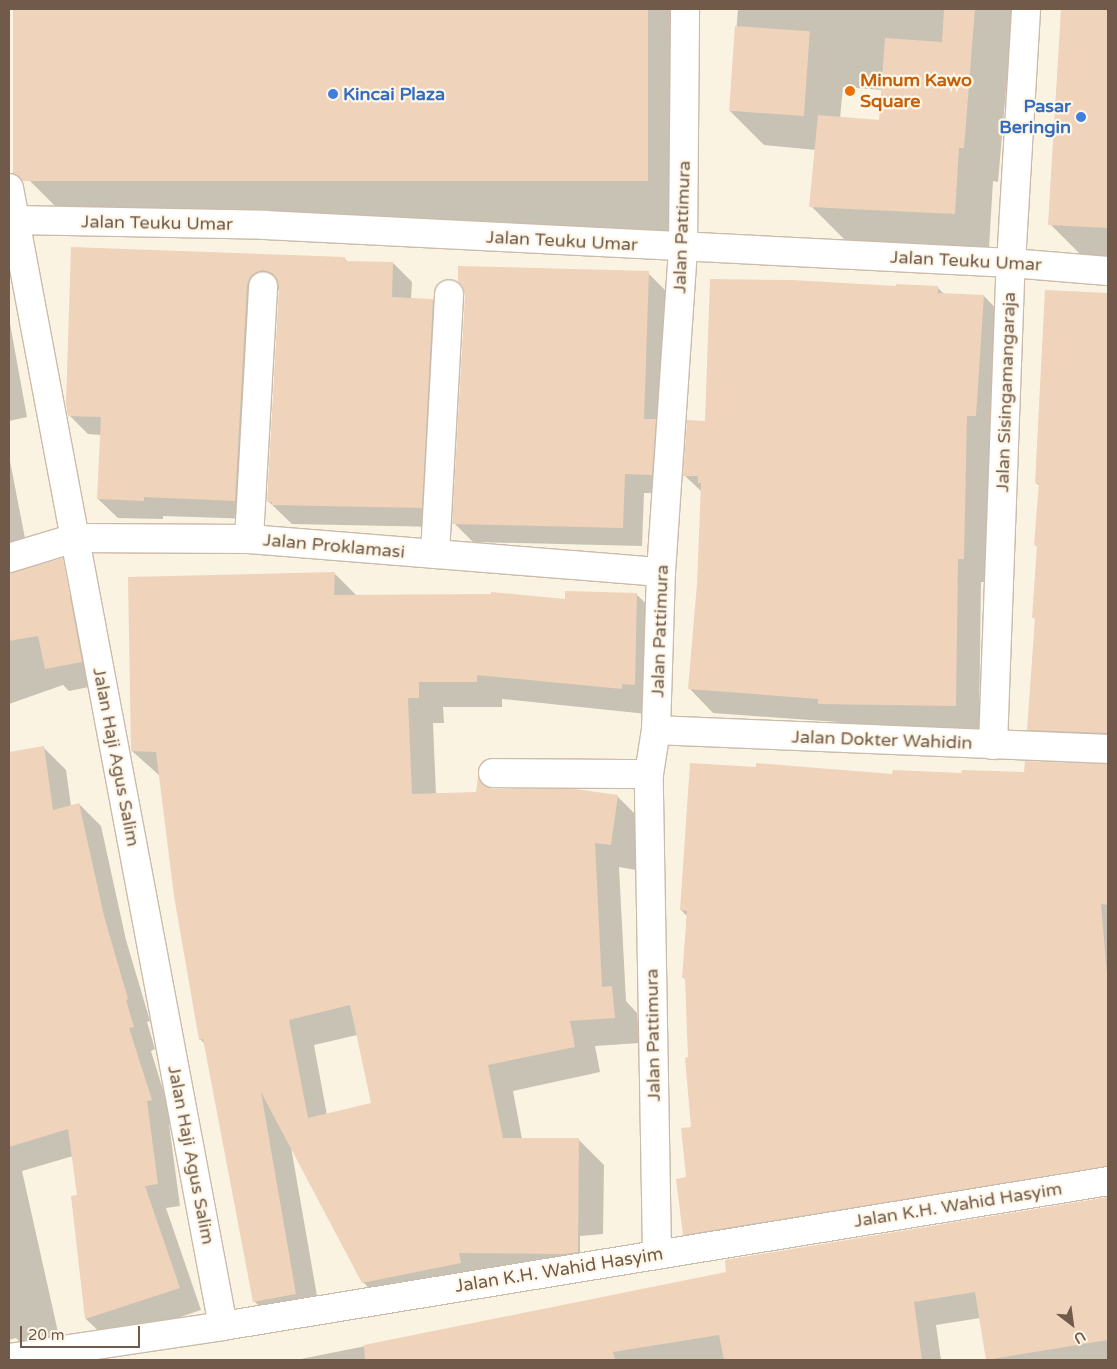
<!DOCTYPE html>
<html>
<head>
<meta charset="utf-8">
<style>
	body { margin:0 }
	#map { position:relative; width:1117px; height:1369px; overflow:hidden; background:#fbf3e2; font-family:"Varela Round",sans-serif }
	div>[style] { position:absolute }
	.shadow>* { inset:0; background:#0003 }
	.building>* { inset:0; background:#efd3bb; transform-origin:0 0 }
	.roads { filter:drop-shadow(1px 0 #cbbbaa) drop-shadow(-1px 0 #cbbbaa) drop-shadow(0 1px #cbbbaa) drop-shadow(0 -1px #cbbbaa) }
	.minor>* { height:28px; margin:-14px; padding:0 14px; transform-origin:14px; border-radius:14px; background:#fff }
	.dots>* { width:14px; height:14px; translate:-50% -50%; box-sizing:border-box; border:2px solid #fef7e8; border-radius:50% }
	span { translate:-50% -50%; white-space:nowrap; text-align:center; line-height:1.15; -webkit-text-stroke:4.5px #fef7e8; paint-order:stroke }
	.food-label { font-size:18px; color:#c56008; font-weight:700 }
	.left { translate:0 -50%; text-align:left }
	.shop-label { font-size:18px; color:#366cbe; font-weight:700 }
	.right { translate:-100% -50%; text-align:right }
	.street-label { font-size:18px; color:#715a4a }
	.frame { position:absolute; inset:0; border:10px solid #715a4a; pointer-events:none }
	.north { position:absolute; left:1047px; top:1299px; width:50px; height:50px; -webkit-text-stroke:4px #fef7e8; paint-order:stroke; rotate:150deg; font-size:14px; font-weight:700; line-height:20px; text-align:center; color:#715a4a }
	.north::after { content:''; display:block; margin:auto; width:18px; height:22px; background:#715a4a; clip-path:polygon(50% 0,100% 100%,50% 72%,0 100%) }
	.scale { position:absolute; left:20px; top:1326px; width:120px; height:22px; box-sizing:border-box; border:2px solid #715a4a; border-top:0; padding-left:6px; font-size:15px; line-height:18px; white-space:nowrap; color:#715a4a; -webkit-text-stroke:4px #fef7e8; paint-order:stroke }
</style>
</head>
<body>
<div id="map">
	<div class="shadow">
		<div style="clip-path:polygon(14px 9px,686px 9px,677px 231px,64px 215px,29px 180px)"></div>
		<div style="clip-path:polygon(evenodd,738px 9px,1013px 9px,998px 182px,993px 181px,989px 248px,845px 240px,811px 206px,816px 150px,764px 145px,730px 111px,738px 9px,843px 87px,883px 90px,880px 122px,840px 118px,843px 87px)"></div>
		<div style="clip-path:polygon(1062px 9px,1108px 9px,1108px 261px,1086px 260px,1050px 224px)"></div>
		<div style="clip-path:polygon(73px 248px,345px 259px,348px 262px,393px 263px,412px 282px,411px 299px,433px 300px,452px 319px,441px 527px,292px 524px,268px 501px,280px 290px,275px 291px,254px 519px,163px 516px,163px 519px,118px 518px,98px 499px,101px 435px,88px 434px,69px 415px)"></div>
		<div style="clip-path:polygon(648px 273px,667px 292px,671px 493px,644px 493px,642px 546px,473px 542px,454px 523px)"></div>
		<div style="clip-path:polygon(937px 287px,945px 295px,984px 296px,1007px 320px,1000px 439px,990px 439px,987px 582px,981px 582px,979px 729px,843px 727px,838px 722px,713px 713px,690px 689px,698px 584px,702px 492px,684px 475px,706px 422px,897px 288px)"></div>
		<div style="clip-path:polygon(1046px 291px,1108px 295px,1108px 756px,1052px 753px,1028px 729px,1036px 620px,1034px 618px,1039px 548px,1035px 545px,1040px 486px,1036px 483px)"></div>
		<div style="clip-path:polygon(9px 318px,27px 417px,9px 421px)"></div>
		<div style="clip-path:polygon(9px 456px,30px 564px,18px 571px,69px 594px,91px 616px,104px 684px,69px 691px,63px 685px,9px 704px)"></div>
		<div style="clip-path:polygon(evenodd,334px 573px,357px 596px,566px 600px,636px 594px,662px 619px,647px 714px,502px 699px,502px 707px,443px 707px,444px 723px,433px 723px,436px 795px,477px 793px,479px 779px,492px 790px,617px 796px,643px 822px,636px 870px,619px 867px,626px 1001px,637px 1013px,640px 1043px,595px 1046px,600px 1072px,513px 1091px,522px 1139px,579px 1140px,604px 1165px,603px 1234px,580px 1236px,580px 1275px,388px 1308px,363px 1282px,291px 1147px,321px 1319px,279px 1326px,254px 1301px,205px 1044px,200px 1039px,160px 776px,132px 751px,334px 573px,357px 1035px,373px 1104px,327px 1115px,314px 1045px,357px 1035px)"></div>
		<div style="clip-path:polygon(44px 748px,66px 770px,71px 806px,79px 804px,101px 826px,126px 940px,150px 1021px,147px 1022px,155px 1049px,151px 1051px,173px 1122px,169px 1124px,180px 1206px,166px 1208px,201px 1310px,109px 1341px,86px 1319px,72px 1197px,78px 1196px,73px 1156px,22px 1171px,60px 1341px,29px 1351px,16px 1338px,9px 1340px,9px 753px)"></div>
		<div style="clip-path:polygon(1026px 762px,1108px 766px,1108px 1192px,707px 1258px,684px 1234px,693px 1128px,686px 980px,683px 977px,687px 916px,681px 910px,894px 775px,1025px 773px)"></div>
		<div style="clip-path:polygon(1108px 1198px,1108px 1360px,988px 1360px,980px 1318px,936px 1325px,941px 1360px,607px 1360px,596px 1300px,727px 1273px,726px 1261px)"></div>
		<div style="clip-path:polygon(555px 1308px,578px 1331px,578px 1360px,296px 1360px)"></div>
	</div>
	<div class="building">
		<div style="left:13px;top:9px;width:635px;height:172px"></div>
		<div style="clip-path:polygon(944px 9px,975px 9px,964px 148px,959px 148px,955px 214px,809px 207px,818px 115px,879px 120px,885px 38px,942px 42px)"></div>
		<div style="clip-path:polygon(1061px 9px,1108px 9px,1108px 228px,1048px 225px)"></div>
		<div style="left:735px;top:26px;width:75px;height:85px;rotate:4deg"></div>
		<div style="clip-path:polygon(71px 247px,345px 257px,345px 261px,393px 262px,392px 297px,433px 299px,422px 508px,272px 505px,272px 502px,267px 502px,279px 287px,277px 279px,272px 273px,263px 270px,256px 272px,250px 277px,247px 285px,235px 501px,144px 497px,144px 501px,97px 499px,101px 417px,68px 416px,66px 404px)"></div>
		<div style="clip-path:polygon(458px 266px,649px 271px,644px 419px,656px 419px,652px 475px,625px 474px,623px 528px,452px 524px,465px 295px,463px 287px,458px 281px)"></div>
		<div style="clip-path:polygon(710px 279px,791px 280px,896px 286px,896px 284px,938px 286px,938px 293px,984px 295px,976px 416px,967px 416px,964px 559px,958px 559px,956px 706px,818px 704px,818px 699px,688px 689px,697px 584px,701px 483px,698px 483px,698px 476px,683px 476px,687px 420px,705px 421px)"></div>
		<div style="clip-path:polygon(1045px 290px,1108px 293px,1108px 733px,1027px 730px,1035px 618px,1032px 618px,1037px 546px,1034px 545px,1039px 483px,1035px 483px)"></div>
		<div style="clip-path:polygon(63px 558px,82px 662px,45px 669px,38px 636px,9px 641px,9px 573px)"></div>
		<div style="clip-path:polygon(evenodd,335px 572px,334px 595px,491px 594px,491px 592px,565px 599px,565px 591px,637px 593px,635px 685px,622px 684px,622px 689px,477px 675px,477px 682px,419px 682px,419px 698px,408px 698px,412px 794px,476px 792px,478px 777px,485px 786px,492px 789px,575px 789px,618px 795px,611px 845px,595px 843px,602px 987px,612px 986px,615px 1018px,570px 1021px,575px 1047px,488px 1065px,503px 1138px,579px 1138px,578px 1252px,564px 1254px,459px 1253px,461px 1263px,362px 1283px,261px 1092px,296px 1294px,253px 1302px,203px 1039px,199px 1040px,174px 896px,156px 752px,131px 751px,128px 577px,335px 572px,350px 1005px,371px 1103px,308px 1118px,289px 1020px,350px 1005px)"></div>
		<div style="clip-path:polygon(44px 746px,53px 810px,79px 803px,104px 916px,128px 999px,126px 1000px,134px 1027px,129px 1028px,152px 1100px,147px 1101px,158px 1184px,145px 1186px,180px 1288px,85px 1319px,71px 1196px,77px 1195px,68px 1129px,9px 1147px,9px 752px)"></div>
		<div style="clip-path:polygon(1025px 761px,1108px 764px,1108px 905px,1101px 904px,1108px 986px,1108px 1166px,683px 1235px,676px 1179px,686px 1177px,681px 1128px,691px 1127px,685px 1058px,688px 1057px,685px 978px,682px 978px,687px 911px,680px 910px,690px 763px,756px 767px,756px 763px,892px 774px,893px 770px,961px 773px,962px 770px,1024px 772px)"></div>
		<div style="clip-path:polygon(1108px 1197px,1108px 1340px,986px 1360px,975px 1292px,914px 1302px,922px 1360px,724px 1360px,719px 1335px,613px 1352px,615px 1360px,365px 1360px,364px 1345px,726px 1272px,725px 1260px)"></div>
	</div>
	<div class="roads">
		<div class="minor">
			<div style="left:9px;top:188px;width:1158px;rotate:79.35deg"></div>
			<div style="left:15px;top:220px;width:250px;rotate:1.1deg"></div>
			<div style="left:265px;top:225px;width:747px;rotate:2.92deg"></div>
			<div style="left:1011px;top:263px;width:97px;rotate:4.7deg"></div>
			<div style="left:249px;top:539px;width:253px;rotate:-86.8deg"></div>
			<div style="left:435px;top:554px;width:260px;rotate:-86.9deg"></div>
			<div style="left:9px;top:558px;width:69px;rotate:-16.9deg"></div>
			<div style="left:75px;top:538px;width:174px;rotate:0.3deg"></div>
			<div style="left:249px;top:539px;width:413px;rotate:4.6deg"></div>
			<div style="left:656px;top:730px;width:452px;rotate:2.4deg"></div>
			<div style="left:993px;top:745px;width:482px;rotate:-87.9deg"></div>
			<div style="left:1011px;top:263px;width:254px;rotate:-86.6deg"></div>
			<div style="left:493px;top:773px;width:156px;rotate:0.4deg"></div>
			<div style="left:657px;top:1253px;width:479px;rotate:-91deg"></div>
			<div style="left:649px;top:774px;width:45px;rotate:-81deg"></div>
			<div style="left:656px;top:730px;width:158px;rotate:-88.2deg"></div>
			<div style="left:661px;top:572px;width:325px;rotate:-86.1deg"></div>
			<div style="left:683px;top:248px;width:239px;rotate:-89.5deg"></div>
			<div style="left:9px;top:1358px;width:216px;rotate:-8.5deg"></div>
			<div style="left:223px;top:1326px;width:897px;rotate:-9.3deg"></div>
		</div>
	</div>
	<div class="dots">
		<div style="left:850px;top:91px;background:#e8710a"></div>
		<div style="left:333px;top:94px;background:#3f7fe0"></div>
		<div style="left:1081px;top:117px;background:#3f7fe0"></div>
	</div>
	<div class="food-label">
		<span class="left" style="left:860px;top:91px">Minum Kawo<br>Square</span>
	</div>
	<div class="shop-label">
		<span class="left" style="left:343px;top:94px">Kincai Plaza</span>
		<span class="right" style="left:1071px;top:117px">Pasar<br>Beringin</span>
	</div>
	<div class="street-label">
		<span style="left:157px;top:223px;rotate:1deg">Jalan Teuku Umar</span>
		<span style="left:682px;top:227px;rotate:-88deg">Jalan Pattimura</span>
		<span style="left:562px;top:241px;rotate:3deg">Jalan Teuku Umar</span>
		<span style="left:966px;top:261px;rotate:3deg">Jalan Teuku Umar</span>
		<span style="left:1006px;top:392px;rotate:-88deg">Jalan Sisingamangaraja</span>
		<span style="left:334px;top:546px;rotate:5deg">Jalan Proklamasi</span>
		<span style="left:660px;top:631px;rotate:-88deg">Jalan Pattimura</span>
		<span style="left:882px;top:740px;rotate:2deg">Jalan Dokter Wahidin</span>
		<span style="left:116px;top:757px;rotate:79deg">Jalan Haji Agus Salim</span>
		<span style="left:653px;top:1035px;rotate:-91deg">Jalan Pattimura</span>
		<span style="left:191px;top:1155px;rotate:79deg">Jalan Haji Agus Salim</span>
		<span style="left:958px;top:1205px;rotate:-9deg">Jalan K.H. Wahid Hasyim</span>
		<span style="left:559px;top:1270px;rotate:-9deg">Jalan K.H. Wahid Hasyim</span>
	</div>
	<div class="frame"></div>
	<div class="north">U</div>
	<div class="scale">20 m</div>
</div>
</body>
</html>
